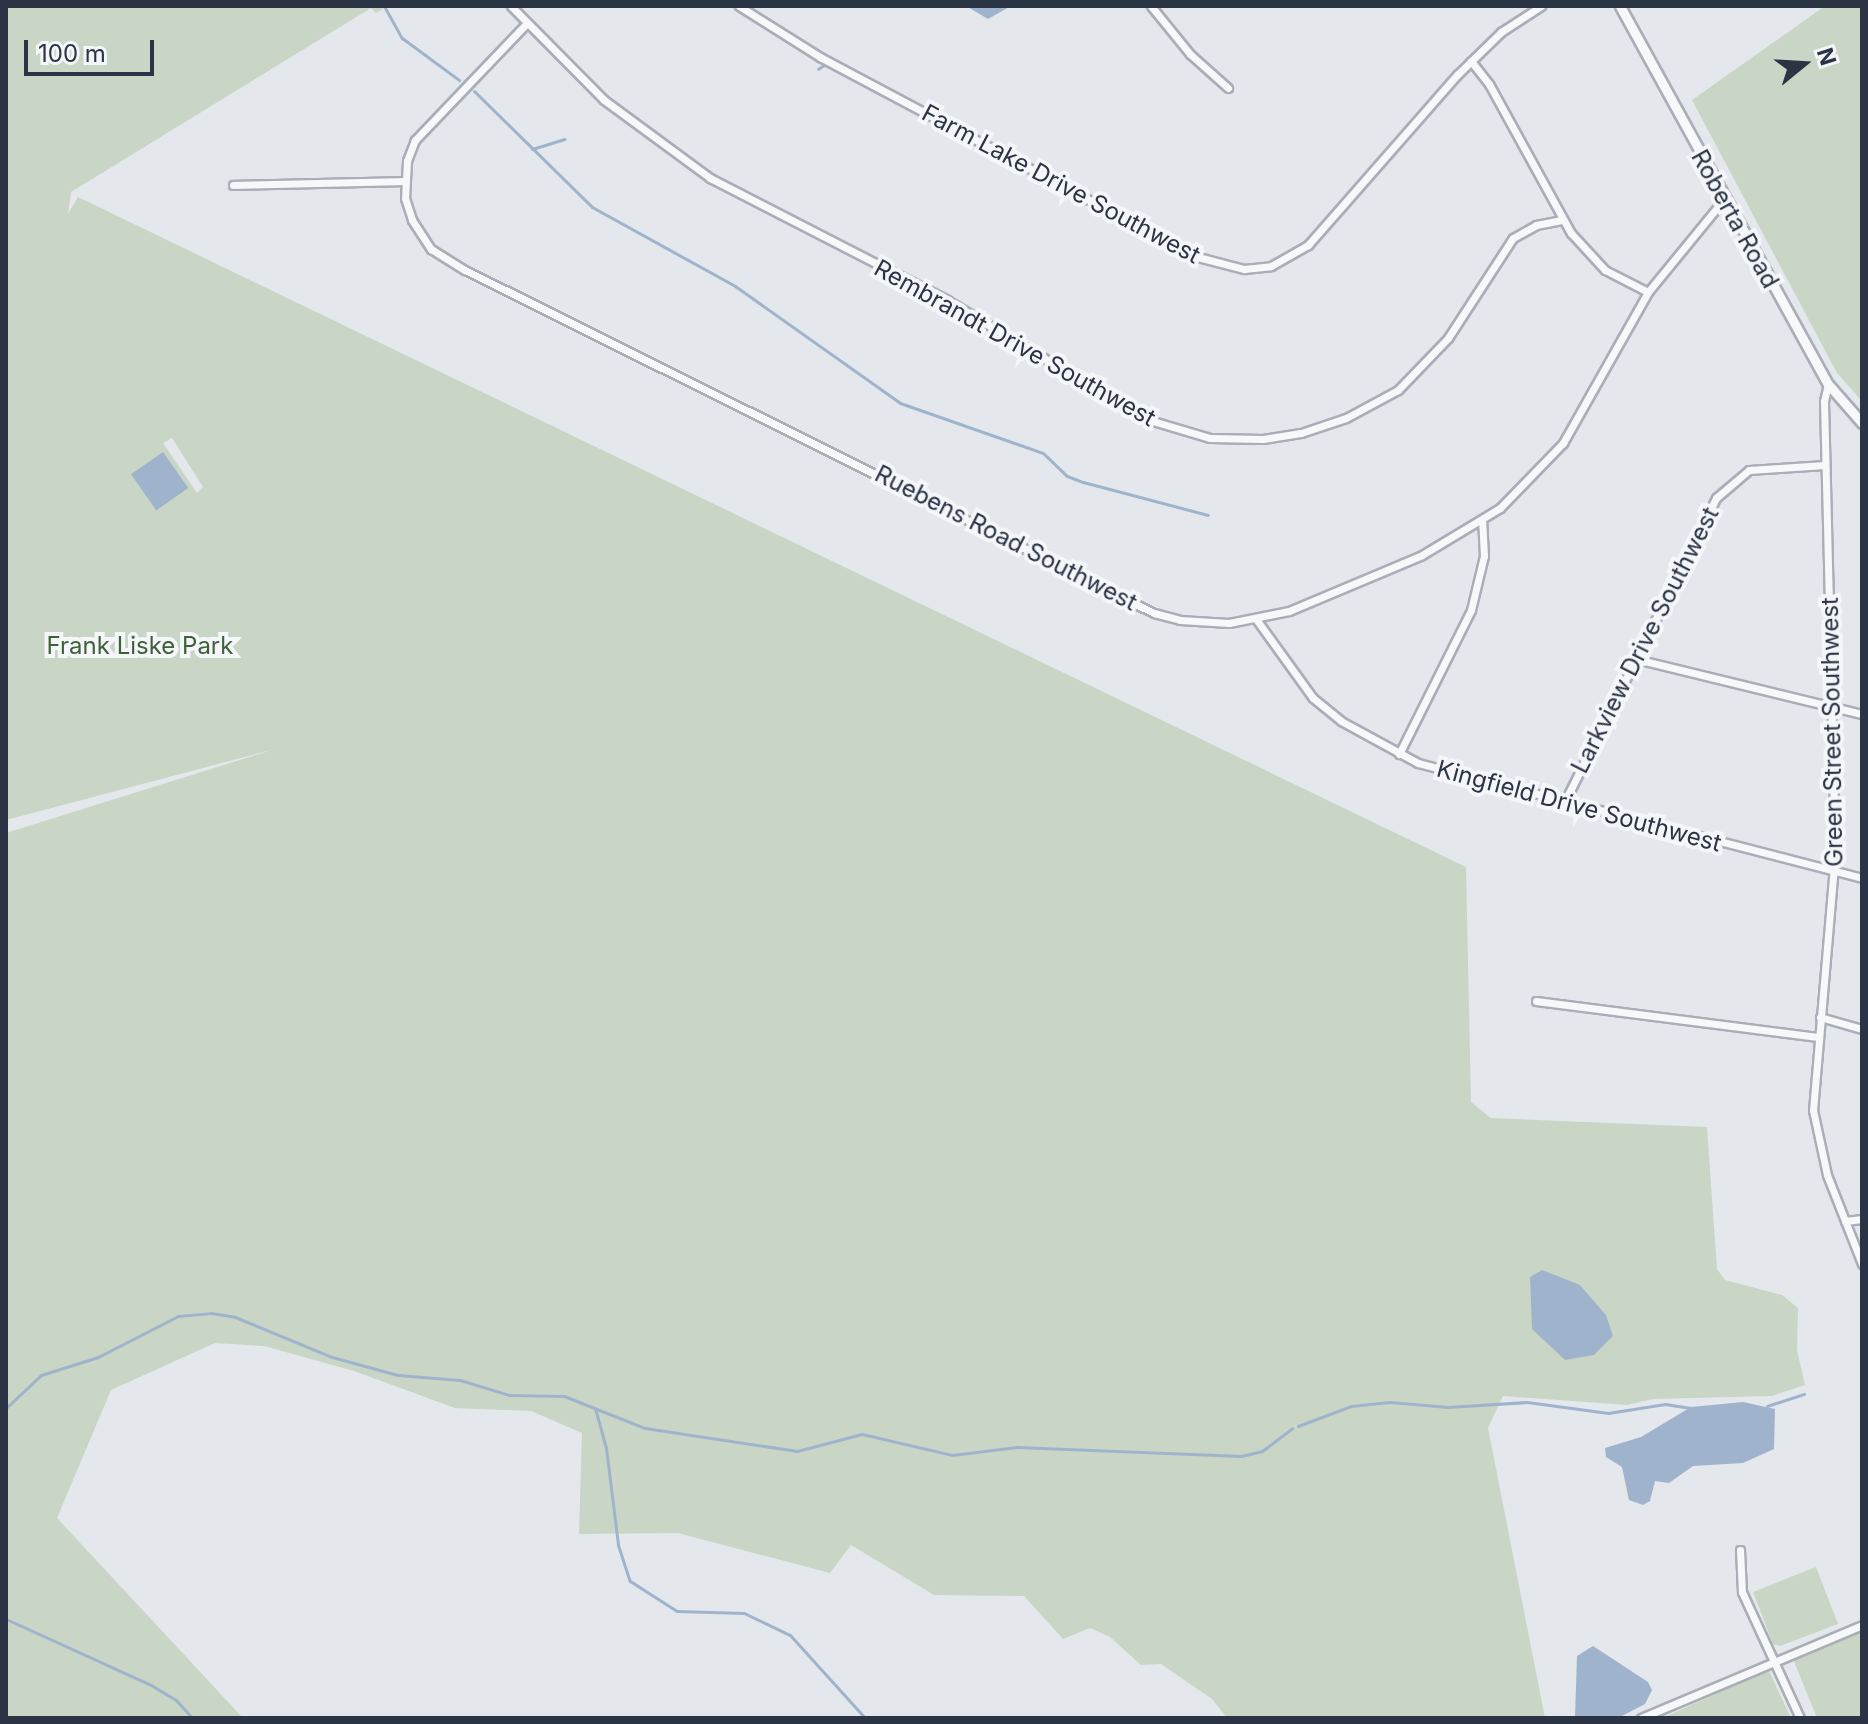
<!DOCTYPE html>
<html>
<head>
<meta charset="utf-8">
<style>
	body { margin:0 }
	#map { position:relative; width:1868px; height:1724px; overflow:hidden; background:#e4e7ec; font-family:Inter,sans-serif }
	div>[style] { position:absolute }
	.green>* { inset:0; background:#c9d6c5 }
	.water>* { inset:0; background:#9fb4cc; transform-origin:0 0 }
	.stream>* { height:3px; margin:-1.5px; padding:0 1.5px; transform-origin:1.5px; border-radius:1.5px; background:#9fb4cc }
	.roads { filter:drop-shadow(2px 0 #a9aeb7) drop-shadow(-2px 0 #a9aeb7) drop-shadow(0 2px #a9aeb7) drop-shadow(0 -2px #a9aeb7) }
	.minor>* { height:7px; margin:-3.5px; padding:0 3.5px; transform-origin:3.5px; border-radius:3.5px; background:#f7f8fa }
	.tertiary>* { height:9px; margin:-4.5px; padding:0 4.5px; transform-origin:4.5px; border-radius:4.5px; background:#f7f8fa }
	span { translate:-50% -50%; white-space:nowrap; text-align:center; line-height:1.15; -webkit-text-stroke:8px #f4f6f9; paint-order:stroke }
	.street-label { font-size:24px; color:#2b3445 }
	.park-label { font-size:24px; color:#3f6138 }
	.frame { position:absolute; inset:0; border:8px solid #2b3445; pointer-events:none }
	.north { position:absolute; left:1764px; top:24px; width:80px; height:80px; -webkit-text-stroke:6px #f4f6f9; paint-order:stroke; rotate:72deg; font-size:22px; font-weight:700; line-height:32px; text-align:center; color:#2b3445 }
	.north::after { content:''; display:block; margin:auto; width:28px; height:36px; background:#2b3445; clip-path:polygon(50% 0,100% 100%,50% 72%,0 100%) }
	.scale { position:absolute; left:24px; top:40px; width:130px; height:36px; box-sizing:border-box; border:4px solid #2b3445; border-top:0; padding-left:10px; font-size:24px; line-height:28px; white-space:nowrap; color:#2b3445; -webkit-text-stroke:6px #f4f6f9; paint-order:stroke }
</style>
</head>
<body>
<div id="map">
	<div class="green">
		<div style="clip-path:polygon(evenodd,6px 6px,387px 6px,376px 13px,371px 8px,71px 192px,68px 214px,78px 197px,1466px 867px,1471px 1102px,1491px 1118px,1707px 1127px,1717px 1269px,1725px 1280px,1782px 1295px,1798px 1308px,1797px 1350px,1805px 1385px,1772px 1396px,1653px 1399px,1627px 1405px,1503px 1396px,1488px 1428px,1545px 1718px,1227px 1718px,1212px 1699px,1161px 1664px,1141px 1665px,1110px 1637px,1090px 1628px,1063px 1639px,1024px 1596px,934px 1595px,851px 1545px,830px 1573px,678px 1533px,579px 1534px,582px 1433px,531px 1411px,455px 1408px,354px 1371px,264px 1346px,215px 1343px,111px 1390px,57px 1518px,243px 1718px,6px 1718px,6px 833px,275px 749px,6px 820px,6px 6px,172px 438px,203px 487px,197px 493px,163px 443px,172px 438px)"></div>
		<div style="clip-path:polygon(1825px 6px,1862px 6px,1862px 401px,1837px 373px,1692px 100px)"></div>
		<div style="clip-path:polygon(1816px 1567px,1838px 1624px,1780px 1646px,1773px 1644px,1753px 1592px)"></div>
		<div style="clip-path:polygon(1862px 1632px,1862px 1718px,1817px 1718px,1793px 1659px)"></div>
		<div style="clip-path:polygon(1769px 1671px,1791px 1718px,1663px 1718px,1766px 1671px)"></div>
	</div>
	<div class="water">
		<div style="clip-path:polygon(966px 6px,1011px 6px,988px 19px)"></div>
		<div style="left:163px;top:452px;width:44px;height:39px;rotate:55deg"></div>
		<div style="clip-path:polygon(1542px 1270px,1580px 1285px,1606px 1315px,1613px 1336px,1594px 1355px,1565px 1360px,1532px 1329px,1530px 1277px)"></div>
		<div style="clip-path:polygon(1743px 1402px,1775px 1409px,1774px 1449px,1743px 1463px,1693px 1466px,1669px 1483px,1655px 1481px,1650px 1501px,1643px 1505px,1629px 1500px,1622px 1467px,1606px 1457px,1605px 1448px,1641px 1437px,1691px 1407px)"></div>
		<div style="clip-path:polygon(1593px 1646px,1648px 1682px,1652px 1690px,1645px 1704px,1618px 1718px,1575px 1718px,1577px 1656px)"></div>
	</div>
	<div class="stream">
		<div style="left:384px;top:6px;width:37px;rotate:61deg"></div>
		<div style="left:402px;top:38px;width:71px;rotate:36.4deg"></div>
		<div style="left:818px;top:69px;width:7px;rotate:-34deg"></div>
		<div style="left:474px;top:91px;width:165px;rotate:44.5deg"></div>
		<div style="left:592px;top:207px;width:163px;rotate:28.9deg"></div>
		<div style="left:735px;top:286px;width:202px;rotate:35.3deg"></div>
		<div style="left:900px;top:403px;width:151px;rotate:19.3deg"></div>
		<div style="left:1043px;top:453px;width:33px;rotate:44deg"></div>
		<div style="left:1067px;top:476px;width:17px;rotate:21deg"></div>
		<div style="left:1083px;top:482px;width:129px;rotate:14.8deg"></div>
		<div style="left:532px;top:149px;width:34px;rotate:-17deg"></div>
		<div style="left:1767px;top:1406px;width:39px;rotate:-18deg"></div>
		<div style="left:6px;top:1408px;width:48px;rotate:-43.3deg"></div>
		<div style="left:41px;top:1375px;width:60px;rotate:-17.5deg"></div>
		<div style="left:98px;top:1357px;width:90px;rotate:-27.1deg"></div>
		<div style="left:178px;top:1316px;width:33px;rotate:-5deg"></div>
		<div style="left:211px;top:1313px;width:24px;rotate:9deg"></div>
		<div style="left:235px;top:1317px;width:105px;rotate:22.4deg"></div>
		<div style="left:332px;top:1357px;width:68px;rotate:15.3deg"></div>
		<div style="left:398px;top:1375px;width:62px;rotate:4.6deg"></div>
		<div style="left:460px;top:1380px;width:51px;rotate:17deg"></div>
		<div style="left:509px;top:1395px;width:55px;rotate:1deg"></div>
		<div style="left:564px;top:1396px;width:87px;rotate:21.6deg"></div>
		<div style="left:645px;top:1428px;width:154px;rotate:8.6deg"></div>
		<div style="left:797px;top:1451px;width:67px;rotate:-14.7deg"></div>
		<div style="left:862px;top:1434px;width:92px;rotate:13.1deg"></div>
		<div style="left:952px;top:1455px;width:65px;rotate:-7deg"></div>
		<div style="left:1017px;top:1447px;width:224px;rotate:2.3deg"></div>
		<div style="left:1241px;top:1456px;width:22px;rotate:-13deg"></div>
		<div style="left:1262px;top:1451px;width:38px;rotate:-37deg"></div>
		<div style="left:595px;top:1408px;width:41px;rotate:74.6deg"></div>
		<div style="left:606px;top:1448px;width:98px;rotate:82.9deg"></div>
		<div style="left:618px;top:1545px;width:38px;rotate:72deg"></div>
		<div style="left:630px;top:1581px;width:56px;rotate:32.6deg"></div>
		<div style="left:677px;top:1611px;width:67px;rotate:1.7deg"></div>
		<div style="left:744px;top:1613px;width:51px;rotate:25.6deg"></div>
		<div style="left:790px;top:1635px;width:112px;rotate:47.9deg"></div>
		<div style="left:1298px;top:1426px;width:57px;rotate:-20.7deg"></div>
		<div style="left:1351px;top:1406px;width:39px;rotate:-6deg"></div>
		<div style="left:1390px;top:1402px;width:58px;rotate:4.9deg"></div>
		<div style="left:1448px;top:1407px;width:79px;rotate:-3.6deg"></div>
		<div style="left:1527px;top:1402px;width:82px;rotate:7.7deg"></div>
		<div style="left:1608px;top:1413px;width:58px;rotate:-9deg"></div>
		<div style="left:1665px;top:1404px;width:26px;rotate:9deg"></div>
		<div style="left:6px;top:1619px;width:159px;rotate:24.5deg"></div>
		<div style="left:151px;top:1685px;width:29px;rotate:31deg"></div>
		<div style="left:176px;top:1700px;width:24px;rotate:48deg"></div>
	</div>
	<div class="roads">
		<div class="minor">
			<div style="left:511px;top:6px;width:132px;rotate:45.3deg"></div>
			<div style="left:604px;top:100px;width:132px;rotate:36.3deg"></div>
			<div style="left:710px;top:178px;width:267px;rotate:27.2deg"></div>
			<div style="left:947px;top:300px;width:232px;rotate:30.9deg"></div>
			<div style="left:1146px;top:419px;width:67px;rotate:16.5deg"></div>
			<div style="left:1210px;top:438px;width:53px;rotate:1.1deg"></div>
			<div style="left:1263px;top:439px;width:38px;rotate:-9deg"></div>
			<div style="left:1301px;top:433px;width:47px;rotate:-18.4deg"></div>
			<div style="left:1346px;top:418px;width:59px;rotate:-28.3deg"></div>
			<div style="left:1398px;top:390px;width:72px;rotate:-46.1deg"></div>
			<div style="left:1448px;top:338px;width:119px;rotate:-57deg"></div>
			<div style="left:1513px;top:238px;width:26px;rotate:-29deg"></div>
			<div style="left:1536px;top:225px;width:25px;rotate:-11deg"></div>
			<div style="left:739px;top:6px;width:96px;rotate:32.2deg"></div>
			<div style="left:820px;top:57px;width:424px;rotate:28deg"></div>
			<div style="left:1194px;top:256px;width:52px;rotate:14.6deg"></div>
			<div style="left:1244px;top:269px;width:27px;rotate:-6deg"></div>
			<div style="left:1271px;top:266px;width:43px;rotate:-29.6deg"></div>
			<div style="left:1308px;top:245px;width:226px;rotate:-48.8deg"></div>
			<div style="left:1457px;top:75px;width:62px;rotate:-44.3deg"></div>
			<div style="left:1501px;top:32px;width:48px;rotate:-33deg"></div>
			<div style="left:1151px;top:6px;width:62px;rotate:50.9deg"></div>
			<div style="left:1190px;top:54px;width:51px;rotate:41.8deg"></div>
			<div style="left:526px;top:24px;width:161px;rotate:133.7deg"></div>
			<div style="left:415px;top:140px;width:22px;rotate:111deg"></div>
			<div style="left:407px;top:161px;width:37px;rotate:93deg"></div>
			<div style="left:405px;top:198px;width:23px;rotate:72deg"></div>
			<div style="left:412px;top:220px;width:35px;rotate:57deg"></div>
			<div style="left:431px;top:249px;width:40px;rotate:32deg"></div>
			<div style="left:465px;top:270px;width:770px;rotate:26.47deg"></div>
			<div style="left:1154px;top:613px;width:27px;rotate:15deg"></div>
			<div style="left:1180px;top:620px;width:49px;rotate:3.5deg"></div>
			<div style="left:1229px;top:623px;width:61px;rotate:-11.3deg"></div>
			<div style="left:1289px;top:611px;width:144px;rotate:-22.8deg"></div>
			<div style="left:1422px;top:555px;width:91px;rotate:-31.1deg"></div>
			<div style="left:1500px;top:508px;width:91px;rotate:-45.9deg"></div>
			<div style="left:1563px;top:443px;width:173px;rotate:-60.6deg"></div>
			<div style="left:1648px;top:292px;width:120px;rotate:-50.7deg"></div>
			<div style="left:1471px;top:61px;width:29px;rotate:52deg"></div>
			<div style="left:1489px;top:84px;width:170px;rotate:61.2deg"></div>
			<div style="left:1571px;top:233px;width:50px;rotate:47.4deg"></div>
			<div style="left:1605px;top:270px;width:48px;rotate:27.1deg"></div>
			<div style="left:233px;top:185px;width:171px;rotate:-1.3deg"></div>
			<div style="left:1828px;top:384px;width:17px;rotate:103deg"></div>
			<div style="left:1824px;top:401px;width:453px;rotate:88.6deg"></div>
			<div style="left:1835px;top:854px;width:257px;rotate:94.9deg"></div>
			<div style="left:1813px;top:1110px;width:66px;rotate:77.8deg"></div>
			<div style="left:1827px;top:1175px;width:96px;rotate:68.5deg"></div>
			<div style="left:1256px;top:619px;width:97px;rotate:54.2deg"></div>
			<div style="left:1313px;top:698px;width:36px;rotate:39deg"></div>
			<div style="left:1341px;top:721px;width:88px;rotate:28.6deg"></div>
			<div style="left:1418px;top:763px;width:459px;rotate:14.5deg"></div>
			<div style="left:1636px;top:659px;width:233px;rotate:13.7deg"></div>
			<div style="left:1399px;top:754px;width:161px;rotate:-63.4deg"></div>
			<div style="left:1471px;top:610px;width:56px;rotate:-76.5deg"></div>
			<div style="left:1484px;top:556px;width:35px;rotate:-93deg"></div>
			<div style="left:1563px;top:805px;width:343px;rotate:-63.5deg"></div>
			<div style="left:1716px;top:498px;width:43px;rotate:-40.3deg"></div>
			<div style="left:1749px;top:470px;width:76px;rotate:-3.8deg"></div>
			<div style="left:1536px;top:1001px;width:284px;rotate:7.3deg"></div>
			<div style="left:1820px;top:1017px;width:44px;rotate:15.9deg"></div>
			<div style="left:1845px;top:1221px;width:17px;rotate:-7deg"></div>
			<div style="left:1740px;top:1550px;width:42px;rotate:87.3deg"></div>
			<div style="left:1742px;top:1592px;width:139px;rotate:65.3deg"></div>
			<div style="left:1641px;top:1718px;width:240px;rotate:-22.8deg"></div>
		</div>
		<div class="tertiary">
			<div style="left:1620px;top:6px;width:431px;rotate:61.2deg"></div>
			<div style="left:1828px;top:384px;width:52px;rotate:48.9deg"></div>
		</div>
	</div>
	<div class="street-label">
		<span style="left:1061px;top:184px;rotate:28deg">Farm Lake Drive Southwest</span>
		<span style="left:1735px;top:219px;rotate:61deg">Roberta Road</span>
		<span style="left:1015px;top:343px;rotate:29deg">Rembrandt Drive Southwest</span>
		<span style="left:1006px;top:538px;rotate:27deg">Ruebens Road Southwest</span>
		<span style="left:1645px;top:640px;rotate:-63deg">Larkview Drive Southwest</span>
		<span style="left:1832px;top:732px;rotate:-91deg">Green Street Southwest</span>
		<span style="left:1579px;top:806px;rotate:15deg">Kingfield Drive Southwest</span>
	</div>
	<div class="park-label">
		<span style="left:140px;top:646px">Frank Liske Park</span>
	</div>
	<div class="frame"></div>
	<div class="north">N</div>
	<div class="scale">100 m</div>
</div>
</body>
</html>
